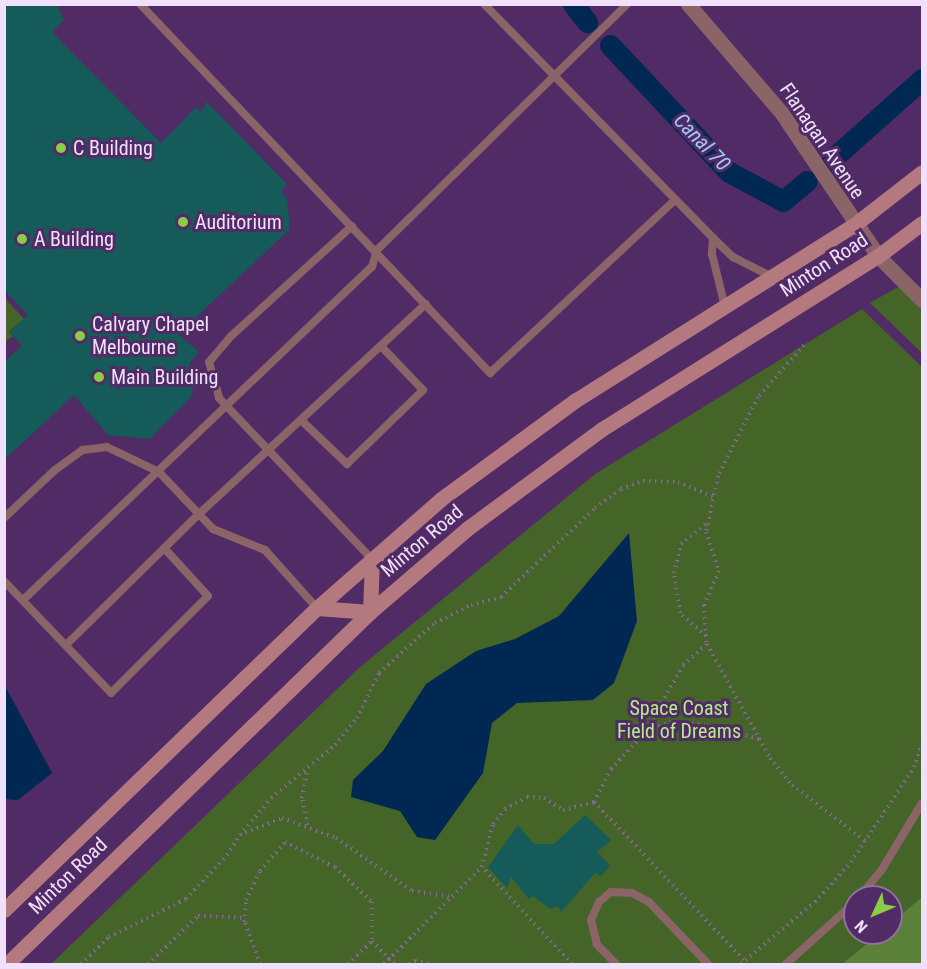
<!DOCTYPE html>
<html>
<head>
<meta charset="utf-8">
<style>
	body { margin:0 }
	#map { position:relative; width:927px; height:969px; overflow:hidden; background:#502b65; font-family:"Roboto Condensed",sans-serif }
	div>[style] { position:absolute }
	.green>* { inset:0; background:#456428 }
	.forest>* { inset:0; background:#5b8139 }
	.water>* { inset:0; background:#002852 }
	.canal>* { height:21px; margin:-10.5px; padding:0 10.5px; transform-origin:10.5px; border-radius:10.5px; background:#002852 }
	.building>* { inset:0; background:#155b59 }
	.path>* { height:4px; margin-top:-2px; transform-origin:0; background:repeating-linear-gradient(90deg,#856797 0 1.5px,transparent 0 6px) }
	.service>* { height:8px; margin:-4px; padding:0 4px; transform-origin:4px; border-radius:4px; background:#8b6468 }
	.minor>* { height:15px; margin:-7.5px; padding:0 7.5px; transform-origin:7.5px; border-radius:7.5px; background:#8b6468 }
	.secondary>* { height:15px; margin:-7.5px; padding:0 7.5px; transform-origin:7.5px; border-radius:7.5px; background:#b4797f }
	.dots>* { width:16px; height:16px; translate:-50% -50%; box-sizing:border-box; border:3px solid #502b65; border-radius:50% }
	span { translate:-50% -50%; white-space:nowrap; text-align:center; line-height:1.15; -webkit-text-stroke:6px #502b65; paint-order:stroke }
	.street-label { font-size:20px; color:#f1e0fc }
	.poi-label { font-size:20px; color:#f1e0fc }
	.left { translate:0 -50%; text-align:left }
	.park-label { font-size:20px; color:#b5ec88 }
	.water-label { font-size:21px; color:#9fcafc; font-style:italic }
	.frame { position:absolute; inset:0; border:6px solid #f1e0fc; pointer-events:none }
	.north { position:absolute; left:843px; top:885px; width:60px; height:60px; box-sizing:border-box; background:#502b65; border:2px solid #9073a1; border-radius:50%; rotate:226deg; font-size:16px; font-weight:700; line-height:24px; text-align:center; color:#f1e0fc }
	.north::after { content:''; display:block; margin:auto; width:21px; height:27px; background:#8ace47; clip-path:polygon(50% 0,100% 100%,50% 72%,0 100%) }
</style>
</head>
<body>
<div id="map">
	<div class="green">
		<div style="clip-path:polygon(901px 285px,922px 307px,922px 353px,870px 303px)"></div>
		<div style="clip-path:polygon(4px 297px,24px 319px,9px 331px,13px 336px,5px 342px)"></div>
		<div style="clip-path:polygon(862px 309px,922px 367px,922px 897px,891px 923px,891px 897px,855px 897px,855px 933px,880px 933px,842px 964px,51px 964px,359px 668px,595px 474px)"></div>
	</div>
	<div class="forest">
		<div style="clip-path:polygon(922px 897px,922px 964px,842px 964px,880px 933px,891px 933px,891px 923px)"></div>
	</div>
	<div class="water">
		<div style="clip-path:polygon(629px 533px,637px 621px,614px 683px,593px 700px,517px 703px,492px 723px,483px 773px,435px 840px,417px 837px,400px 811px,351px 797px,353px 780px,383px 751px,426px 684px,476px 651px,515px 639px,559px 616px)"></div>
		<div style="clip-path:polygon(4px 684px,52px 773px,18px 800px,5px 799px)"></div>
	</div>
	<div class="canal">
		<div style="left:573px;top:4px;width:23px;rotate:52deg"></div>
		<div style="left:610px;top:45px;width:174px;rotate:46.9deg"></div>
		<div style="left:729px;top:172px;width:61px;rotate:28.2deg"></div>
		<div style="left:783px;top:201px;width:31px;rotate:-40deg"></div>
		<div style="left:831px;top:160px;width:122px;rotate:-41.7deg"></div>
	</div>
	<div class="building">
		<div style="clip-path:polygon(4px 4px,57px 4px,64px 20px,52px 32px,161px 143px,196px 107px,200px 112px,207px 102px,287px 184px,281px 192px,287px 198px,290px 229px,178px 334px,199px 352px,189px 364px,197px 371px,191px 397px,150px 439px,108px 435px,74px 395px,4px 460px,4px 362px,22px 346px,9px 332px,28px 315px,4px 290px)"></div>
		<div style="clip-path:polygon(585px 815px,611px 840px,597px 852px,610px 865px,601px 876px,595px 873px,561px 912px,558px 906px,550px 909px,533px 896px,529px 899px,511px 877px,507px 888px,488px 867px,518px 825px,534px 844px,554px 844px)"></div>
	</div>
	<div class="path">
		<div style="left:804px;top:345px;width:69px;rotate:131.5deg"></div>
		<div style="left:758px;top:397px;width:89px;rotate:116.9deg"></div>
		<div style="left:718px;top:476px;width:57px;rotate:102.1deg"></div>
		<div style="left:706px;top:532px;width:41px;rotate:71.6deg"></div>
		<div style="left:719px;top:571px;width:37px;rotate:114deg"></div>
		<div style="left:704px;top:605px;width:39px;rotate:86deg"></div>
		<div style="left:707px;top:644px;width:130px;rotate:61.1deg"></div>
		<div style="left:770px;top:758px;width:35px;rotate:51deg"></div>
		<div style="left:792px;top:785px;width:92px;rotate:37.5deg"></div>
		<div style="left:706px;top:636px;width:35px;rotate:-139deg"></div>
		<div style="left:680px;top:613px;width:40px;rotate:-98.5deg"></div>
		<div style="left:674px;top:573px;width:30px;rotate:-76deg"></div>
		<div style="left:681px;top:544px;width:33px;rotate:-39deg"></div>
		<div style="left:647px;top:729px;width:73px;rotate:-60.6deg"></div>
		<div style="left:683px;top:665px;width:32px;rotate:-41deg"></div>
		<div style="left:594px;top:802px;width:37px;rotate:-63deg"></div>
		<div style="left:611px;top:769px;width:53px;rotate:-47.3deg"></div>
		<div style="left:647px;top:730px;width:28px;rotate:-18deg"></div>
		<div style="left:674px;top:721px;width:43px;rotate:7.9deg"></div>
		<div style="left:717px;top:727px;width:44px;rotate:15.9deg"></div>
		<div style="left:307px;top:825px;width:27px;rotate:-100deg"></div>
		<div style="left:302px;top:798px;width:28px;rotate:-80deg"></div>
		<div style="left:240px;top:835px;width:48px;rotate:-50deg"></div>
		<div style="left:271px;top:798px;width:83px;rotate:-39.6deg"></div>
		<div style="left:335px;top:745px;width:35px;rotate:-51deg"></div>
		<div style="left:357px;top:718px;width:50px;rotate:-63.9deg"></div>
		<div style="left:379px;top:673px;width:30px;rotate:-42deg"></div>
		<div style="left:401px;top:653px;width:45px;rotate:-41.4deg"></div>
		<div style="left:435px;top:623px;width:40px;rotate:-26.6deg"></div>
		<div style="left:471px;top:605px;width:31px;rotate:-15deg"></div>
		<div style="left:501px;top:597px;width:129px;rotate:-43.4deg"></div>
		<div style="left:595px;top:508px;width:32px;rotate:-36deg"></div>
		<div style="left:621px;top:489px;width:23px;rotate:-20deg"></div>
		<div style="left:643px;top:481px;width:35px;rotate:2deg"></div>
		<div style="left:678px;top:482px;width:38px;rotate:23deg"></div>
		<div style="left:81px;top:964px;width:39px;rotate:-44deg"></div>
		<div style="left:109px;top:937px;width:86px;rotate:-26.3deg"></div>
		<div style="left:186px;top:899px;width:60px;rotate:-47deg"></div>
		<div style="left:227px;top:855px;width:24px;rotate:-57deg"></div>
		<div style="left:240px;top:835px;width:45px;rotate:-22deg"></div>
		<div style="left:282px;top:818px;width:58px;rotate:20.3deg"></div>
		<div style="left:336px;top:838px;width:93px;rotate:34.9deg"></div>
		<div style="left:412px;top:891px;width:42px;rotate:8.1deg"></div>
		<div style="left:148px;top:964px;width:69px;rotate:-43.8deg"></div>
		<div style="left:198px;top:916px;width:47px;rotate:2.4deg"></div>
		<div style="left:260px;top:964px;width:45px;rotate:-109.7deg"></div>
		<div style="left:245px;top:922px;width:22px;rotate:-87deg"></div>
		<div style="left:246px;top:900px;width:32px;rotate:-64deg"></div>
		<div style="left:260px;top:871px;width:38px;rotate:-49deg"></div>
		<div style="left:285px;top:842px;width:56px;rotate:26.6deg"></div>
		<div style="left:335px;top:867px;width:51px;rotate:43.4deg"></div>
		<div style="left:372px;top:902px;width:39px;rotate:90deg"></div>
		<div style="left:348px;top:964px;width:33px;rotate:-44deg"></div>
		<div style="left:372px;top:941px;width:32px;rotate:46deg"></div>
		<div style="left:384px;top:964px;width:138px;rotate:-44.7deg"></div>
		<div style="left:409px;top:964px;width:7px;rotate:-27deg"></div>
		<div style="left:415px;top:961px;width:16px;rotate:11deg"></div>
		<div style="left:572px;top:964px;width:132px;rotate:-132.9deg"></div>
		<div style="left:482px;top:867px;width:44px;rotate:-75.7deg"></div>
		<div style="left:493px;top:824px;width:19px;rotate:-51deg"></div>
		<div style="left:505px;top:809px;width:25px;rotate:-29deg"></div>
		<div style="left:527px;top:797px;width:17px;rotate:3deg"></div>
		<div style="left:544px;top:798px;width:22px;rotate:32deg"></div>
		<div style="left:563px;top:810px;width:32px;rotate:-14deg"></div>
		<div style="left:594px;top:802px;width:219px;rotate:46.5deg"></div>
		<div style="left:741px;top:964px;width:97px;rotate:-40deg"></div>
		<div style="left:815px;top:902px;width:54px;rotate:-48deg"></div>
		<div style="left:851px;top:862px;width:114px;rotate:-56.4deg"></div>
		<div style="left:914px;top:767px;width:24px;rotate:-71deg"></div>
	</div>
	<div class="service">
		<div style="left:140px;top:4px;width:509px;rotate:46.51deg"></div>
		<div style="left:490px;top:373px;width:253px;rotate:-43.1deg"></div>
		<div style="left:484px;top:4px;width:327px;rotate:45.6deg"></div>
		<div style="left:713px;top:238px;width:28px;rotate:44deg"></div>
		<div style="left:733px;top:257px;width:44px;rotate:27.1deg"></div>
		<div style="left:352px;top:226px;width:164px;rotate:137.7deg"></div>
		<div style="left:231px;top:336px;width:34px;rotate:130deg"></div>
		<div style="left:209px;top:362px;width:37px;rotate:74deg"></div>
		<div style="left:219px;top:398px;width:222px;rotate:46.5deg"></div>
		<div style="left:713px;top:238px;width:16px;rotate:94deg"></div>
		<div style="left:712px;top:254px;width:55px;rotate:76.2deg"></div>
		<div style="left:301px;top:420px;width:64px;rotate:43.7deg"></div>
		<div style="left:347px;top:464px;width:106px;rotate:-44.2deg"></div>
		<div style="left:423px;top:390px;width:61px;rotate:-133.7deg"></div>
		<div style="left:4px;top:518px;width:70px;rotate:-43.3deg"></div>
		<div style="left:55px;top:470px;width:34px;rotate:-36deg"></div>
		<div style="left:83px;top:450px;width:24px;rotate:-7deg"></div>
		<div style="left:107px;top:447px;width:58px;rotate:25.7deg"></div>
		<div style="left:159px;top:472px;width:79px;rotate:46.5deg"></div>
		<div style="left:213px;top:529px;width:56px;rotate:22deg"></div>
		<div style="left:265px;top:550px;width:78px;rotate:48.1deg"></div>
		<div style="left:4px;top:581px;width:155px;rotate:46.3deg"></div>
		<div style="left:111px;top:693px;width:137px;rotate:-45deg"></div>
		<div style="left:208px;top:596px;width:65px;rotate:-132.5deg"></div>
		<div style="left:23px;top:600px;width:482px;rotate:-43.7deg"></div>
		<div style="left:372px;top:267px;width:18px;rotate:-74deg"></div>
		<div style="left:377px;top:250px;width:351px;rotate:-44.5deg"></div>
		<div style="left:66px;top:645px;width:187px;rotate:-44.6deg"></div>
		<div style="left:199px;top:514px;width:309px;rotate:-42.8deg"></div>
		<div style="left:859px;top:897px;width:34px;rotate:-50deg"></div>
		<div style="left:881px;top:871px;width:79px;rotate:-58.9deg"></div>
		<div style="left:616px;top:964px;width:28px;rotate:-134deg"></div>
		<div style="left:597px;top:944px;width:25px;rotate:-104deg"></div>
		<div style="left:591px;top:920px;width:20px;rotate:-66deg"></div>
		<div style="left:599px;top:902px;width:16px;rotate:-40deg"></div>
		<div style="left:611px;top:892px;width:21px;rotate:3deg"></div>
		<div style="left:632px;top:893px;width:19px;rotate:28deg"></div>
		<div style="left:649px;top:902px;width:86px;rotate:46.4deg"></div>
		<div style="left:786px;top:964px;width:93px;rotate:-41.9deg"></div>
	</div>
	<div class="minor">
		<div style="left:688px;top:4px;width:143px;rotate:49.3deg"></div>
		<div style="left:781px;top:112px;width:174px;rotate:56deg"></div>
		<div style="left:878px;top:256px;width:62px;rotate:45deg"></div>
	</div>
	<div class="secondary">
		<div style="left:317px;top:608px;width:53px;rotate:4.3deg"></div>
		<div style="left:370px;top:612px;width:53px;rotate:-87.8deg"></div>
		<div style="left:4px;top:910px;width:435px;rotate:-44deg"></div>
		<div style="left:317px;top:608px;width:165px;rotate:-41.3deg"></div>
		<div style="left:441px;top:499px;width:167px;rotate:-36.3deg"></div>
		<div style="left:576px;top:400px;width:328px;rotate:-32.2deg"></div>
		<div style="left:854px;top:225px;width:86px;rotate:-37.9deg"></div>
		<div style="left:7px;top:964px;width:506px;rotate:-44.12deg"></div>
		<div style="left:370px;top:612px;width:129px;rotate:-40.6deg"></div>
		<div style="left:468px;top:528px;width:167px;rotate:-36.5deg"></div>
		<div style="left:602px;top:429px;width:326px;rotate:-32.1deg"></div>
		<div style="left:878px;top:256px;width:55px;rotate:-36.9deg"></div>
	</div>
	<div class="dots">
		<div style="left:61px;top:148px;background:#8ace47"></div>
		<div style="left:183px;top:222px;background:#8ace47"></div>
		<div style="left:22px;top:239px;background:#8ace47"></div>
		<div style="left:80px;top:336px;background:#8ace47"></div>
		<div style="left:99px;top:377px;background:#8ace47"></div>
	</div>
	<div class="street-label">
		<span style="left:822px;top:141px;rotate:56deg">Flanagan Avenue</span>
		<span style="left:824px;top:265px;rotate:-33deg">Minton Road</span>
		<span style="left:422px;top:541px;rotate:-40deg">Minton Road</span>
		<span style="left:68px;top:876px;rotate:-44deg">Minton Road</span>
	</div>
	<div class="poi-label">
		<span class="left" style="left:73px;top:148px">C Building</span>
		<span class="left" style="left:195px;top:222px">Auditorium</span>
		<span class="left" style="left:34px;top:239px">A Building</span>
		<span class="left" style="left:92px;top:336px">Calvary Chapel<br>Melbourne</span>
		<span class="left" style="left:111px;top:377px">Main Building</span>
	</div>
	<div class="park-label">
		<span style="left:679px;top:720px">Space Coast<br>Field of Dreams</span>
	</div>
	<div class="water-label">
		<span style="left:702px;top:142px;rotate:46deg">Canal 70</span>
	</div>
	<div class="frame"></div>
	<div class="north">N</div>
</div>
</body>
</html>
